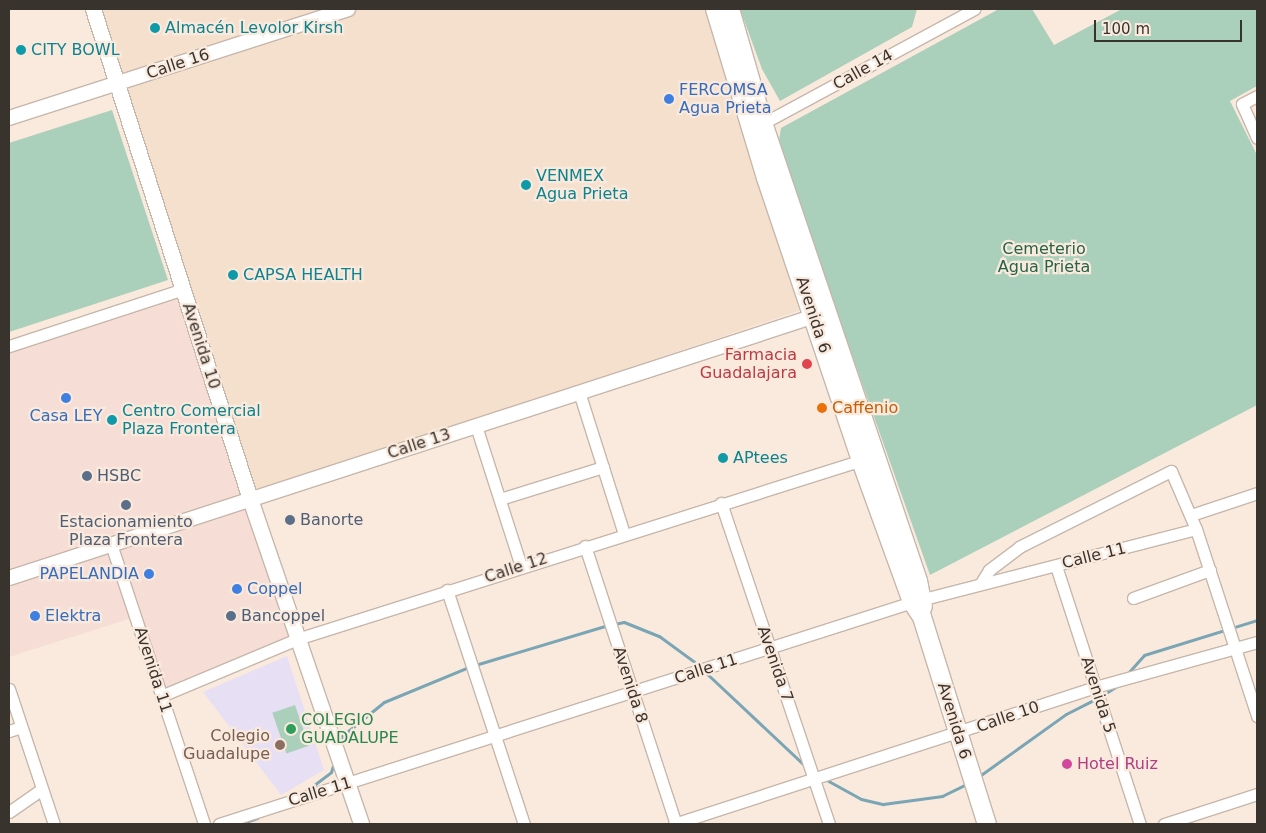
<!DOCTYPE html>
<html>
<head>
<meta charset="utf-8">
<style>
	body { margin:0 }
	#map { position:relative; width:1266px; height:833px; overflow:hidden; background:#faeadd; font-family:"DejaVu Sans",sans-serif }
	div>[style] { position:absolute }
	.commercial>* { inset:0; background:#f6ddd5 }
	.built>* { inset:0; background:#f5dfcd }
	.education>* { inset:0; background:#e7dff4 }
	.green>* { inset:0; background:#aacfba; transform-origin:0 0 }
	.stream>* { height:3px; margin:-1.5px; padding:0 1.5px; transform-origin:1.5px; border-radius:1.5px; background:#79a5b5 }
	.roads { filter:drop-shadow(1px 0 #c6b7ab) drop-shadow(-1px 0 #c6b7ab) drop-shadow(0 1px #c6b7ab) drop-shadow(0 -1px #c6b7ab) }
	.minor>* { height:11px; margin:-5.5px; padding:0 5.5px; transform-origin:5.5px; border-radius:5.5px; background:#fff }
	.tertiary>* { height:14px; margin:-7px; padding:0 7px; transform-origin:7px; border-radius:7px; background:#fff }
	.secondary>* { height:15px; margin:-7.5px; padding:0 7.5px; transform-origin:7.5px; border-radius:7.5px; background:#fff }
	.primary>* { height:18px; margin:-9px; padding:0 9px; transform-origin:9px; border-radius:9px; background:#fff }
	.dots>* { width:14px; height:14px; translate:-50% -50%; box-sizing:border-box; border:2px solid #faeadd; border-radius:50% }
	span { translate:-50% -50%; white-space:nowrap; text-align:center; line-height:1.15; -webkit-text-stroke:4.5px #faeadd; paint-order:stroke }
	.culture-label { font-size:16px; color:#0d838f }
	.left { translate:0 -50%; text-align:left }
	.street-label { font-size:16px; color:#39332e }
	.shop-label { font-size:16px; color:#366cbe }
	.right { translate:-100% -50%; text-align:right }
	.park-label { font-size:16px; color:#246446 }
	.health-label { font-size:16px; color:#be3a42 }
	.food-label { font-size:16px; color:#c56008 }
	.service-label { font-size:16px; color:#4e5e75 }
	.leisure-label { font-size:16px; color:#27864d }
	.education-label { font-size:16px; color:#785e54 }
	.hotel-label { font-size:16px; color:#b23c85 }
	.frame { position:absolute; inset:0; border:10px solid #39332e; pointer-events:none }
	.scale { position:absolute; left:1094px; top:20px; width:148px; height:22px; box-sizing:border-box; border:2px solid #39332e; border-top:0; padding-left:6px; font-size:15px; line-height:18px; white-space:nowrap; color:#39332e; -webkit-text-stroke:4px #faeadd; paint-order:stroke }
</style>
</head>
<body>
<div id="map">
	<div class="commercial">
		<div style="clip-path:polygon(183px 289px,297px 639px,161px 696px,135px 617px,9px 657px,9px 346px)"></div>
	</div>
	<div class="built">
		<div style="clip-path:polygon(97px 9px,709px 9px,804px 309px,257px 493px)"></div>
	</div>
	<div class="education">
		<div style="clip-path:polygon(287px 656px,324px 770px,281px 795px,203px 692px)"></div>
	</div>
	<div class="green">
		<div style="clip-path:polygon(740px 9px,917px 9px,912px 27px,780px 101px,762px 69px)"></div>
		<div style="clip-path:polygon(999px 9px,1032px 9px,1054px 45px,1122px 9px,1257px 9px,1257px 86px,1230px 101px,1257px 155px,1257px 405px,930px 575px,778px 146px,781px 128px)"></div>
		<div style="clip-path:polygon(112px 110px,168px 280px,9px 332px,9px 143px)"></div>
		<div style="left:295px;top:705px;width:43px;height:24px;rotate:71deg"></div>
	</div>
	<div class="stream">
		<div style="left:614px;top:624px;width:10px;rotate:-11deg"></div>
		<div style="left:624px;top:622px;width:38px;rotate:22deg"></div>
		<div style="left:659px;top:636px;width:51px;rotate:36.2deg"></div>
		<div style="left:475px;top:665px;width:139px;rotate:-16.7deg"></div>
		<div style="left:704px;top:671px;width:139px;rotate:43.2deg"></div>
		<div style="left:1127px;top:674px;width:25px;rotate:-48deg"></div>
		<div style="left:1144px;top:655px;width:118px;rotate:-17.2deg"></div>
		<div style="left:1101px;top:696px;width:19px;rotate:-32deg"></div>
		<div style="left:340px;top:743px;width:7px;rotate:-74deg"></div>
		<div style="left:342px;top:736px;width:54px;rotate:-39deg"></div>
		<div style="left:384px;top:702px;width:92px;rotate:-22.4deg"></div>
		<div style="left:978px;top:777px;width:108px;rotate:-35.6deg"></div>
		<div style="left:1066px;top:714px;width:34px;rotate:-27deg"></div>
		<div style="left:823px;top:778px;width:43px;rotate:28.9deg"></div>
		<div style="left:861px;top:799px;width:23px;rotate:13deg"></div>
		<div style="left:883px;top:804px;width:60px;rotate:-7.7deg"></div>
		<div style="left:942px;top:796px;width:30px;rotate:-26deg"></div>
		<div style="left:306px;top:791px;width:31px;rotate:-37deg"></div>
		<div style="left:331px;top:772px;width:9px;rotate:-72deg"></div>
		<div style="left:239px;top:824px;width:19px;rotate:-18deg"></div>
	</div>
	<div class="roads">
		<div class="minor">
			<div style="left:1257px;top:96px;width:17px;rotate:152deg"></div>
			<div style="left:1242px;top:104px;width:37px;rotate:66deg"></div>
			<div style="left:758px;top:126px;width:246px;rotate:-28.4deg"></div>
			<div style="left:9px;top:346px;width:183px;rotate:-18.1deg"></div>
			<div style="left:579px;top:392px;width:149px;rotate:72.4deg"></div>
			<div style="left:476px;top:426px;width:147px;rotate:72.2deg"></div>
			<div style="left:500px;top:499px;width:108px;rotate:-17.3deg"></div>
			<div style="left:721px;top:503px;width:339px;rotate:71.4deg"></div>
			<div style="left:1191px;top:515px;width:70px;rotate:-18.4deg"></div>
			<div style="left:111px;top:544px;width:295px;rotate:71.6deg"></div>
			<div style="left:585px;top:546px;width:293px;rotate:71.9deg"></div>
			<div style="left:1056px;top:566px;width:271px;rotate:72deg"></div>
			<div style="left:981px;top:583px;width:15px;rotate:-58deg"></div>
			<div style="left:989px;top:570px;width:38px;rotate:-37deg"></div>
			<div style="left:1019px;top:547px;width:170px;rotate:-26.6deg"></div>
			<div style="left:1171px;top:471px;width:63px;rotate:66.7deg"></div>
			<div style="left:1196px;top:529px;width:197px;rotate:71.9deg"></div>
			<div style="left:447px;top:590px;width:246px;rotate:71.8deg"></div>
			<div style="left:1133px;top:598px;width:82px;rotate:-20deg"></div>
			<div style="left:9px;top:689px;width:142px;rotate:71.6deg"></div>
			<div style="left:161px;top:696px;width:147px;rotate:-22.7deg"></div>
			<div style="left:297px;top:639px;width:596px;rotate:-17.58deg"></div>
			<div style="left:9px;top:731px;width:13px;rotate:-18deg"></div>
			<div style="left:9px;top:812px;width:40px;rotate:-34.9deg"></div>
			<div style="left:219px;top:824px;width:728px;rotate:-17.76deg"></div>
			<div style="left:912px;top:602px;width:293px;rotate:-14.4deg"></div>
			<div style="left:674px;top:824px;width:443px;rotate:-18deg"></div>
			<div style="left:1095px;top:687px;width:168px;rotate:-15.5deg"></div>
			<div style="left:1164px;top:824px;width:98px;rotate:-17.9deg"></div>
		</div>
		<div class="tertiary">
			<div style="left:9px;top:118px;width:356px;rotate:-17.8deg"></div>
			<div style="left:9px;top:578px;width:854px;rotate:-18.01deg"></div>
		</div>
		<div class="secondary">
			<div style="left:93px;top:9px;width:515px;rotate:72.23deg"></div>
			<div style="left:250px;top:499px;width:343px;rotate:71.1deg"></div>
		</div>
		<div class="primary">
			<div style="left:715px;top:9px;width:177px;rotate:73.2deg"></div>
			<div style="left:766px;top:178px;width:299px;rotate:71.4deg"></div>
			<div style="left:861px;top:461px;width:150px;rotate:70.1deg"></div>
			<div style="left:912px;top:602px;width:18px;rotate:56deg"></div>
			<div style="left:922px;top:617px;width:217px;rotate:72.6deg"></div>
			<div style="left:730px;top:9px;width:119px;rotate:73.9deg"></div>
			<div style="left:763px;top:123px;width:484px;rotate:71.3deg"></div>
			<div style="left:918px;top:581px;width:26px;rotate:79deg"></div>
		</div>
	</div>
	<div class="dots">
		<div style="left:155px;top:28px;background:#0f9aa8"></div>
		<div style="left:21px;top:50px;background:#0f9aa8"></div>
		<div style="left:669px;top:99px;background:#3f7fe0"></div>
		<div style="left:526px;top:185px;background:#0f9aa8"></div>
		<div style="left:233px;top:275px;background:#0f9aa8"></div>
		<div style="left:807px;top:364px;background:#e0444e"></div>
		<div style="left:66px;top:398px;background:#3f7fe0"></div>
		<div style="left:822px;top:408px;background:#e8710a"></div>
		<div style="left:112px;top:420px;background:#0f9aa8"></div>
		<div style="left:723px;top:458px;background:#0f9aa8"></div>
		<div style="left:87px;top:476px;background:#5c6f8a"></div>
		<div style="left:126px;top:505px;background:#5c6f8a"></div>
		<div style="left:290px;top:520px;background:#5c6f8a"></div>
		<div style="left:149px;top:574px;background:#3f7fe0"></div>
		<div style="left:237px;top:589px;background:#3f7fe0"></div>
		<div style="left:35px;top:616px;background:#3f7fe0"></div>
		<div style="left:231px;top:616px;background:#5c6f8a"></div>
		<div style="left:291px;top:729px;background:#2e9e5b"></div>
		<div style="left:280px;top:745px;background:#8d6e63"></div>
		<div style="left:1067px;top:764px;background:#d1479c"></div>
	</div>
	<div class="culture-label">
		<span class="left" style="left:165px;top:28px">Almacén Levolor Kirsh</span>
		<span class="left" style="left:31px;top:50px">CITY BOWL</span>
		<span class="left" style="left:536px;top:185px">VENMEX<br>Agua Prieta</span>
		<span class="left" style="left:243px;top:275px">CAPSA HEALTH</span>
		<span class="left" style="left:122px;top:420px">Centro Comercial<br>Plaza Frontera</span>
		<span class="left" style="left:733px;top:458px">APtees</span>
	</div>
	<div class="street-label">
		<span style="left:178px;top:64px;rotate:-18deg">Calle 16</span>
		<span style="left:863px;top:70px;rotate:-29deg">Calle 14</span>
		<span style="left:813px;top:315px;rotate:72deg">Avenida 6</span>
		<span style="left:201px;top:346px;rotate:72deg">Avenida 10</span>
		<span style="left:419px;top:444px;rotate:-18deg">Calle 13</span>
		<span style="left:1094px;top:556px;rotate:-14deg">Calle 11</span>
		<span style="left:516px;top:568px;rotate:-18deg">Calle 12</span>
		<span style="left:775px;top:664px;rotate:71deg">Avenida 7</span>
		<span style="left:706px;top:669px;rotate:-18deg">Calle 11</span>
		<span style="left:153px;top:670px;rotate:72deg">Avenida 11</span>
		<span style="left:630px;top:685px;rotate:72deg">Avenida 8</span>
		<span style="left:1098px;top:695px;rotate:72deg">Avenida 5</span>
		<span style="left:1008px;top:717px;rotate:-19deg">Calle 10</span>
		<span style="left:954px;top:721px;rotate:73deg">Avenida 6</span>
		<span style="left:320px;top:792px;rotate:-17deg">Calle 11</span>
	</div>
	<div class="shop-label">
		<span class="left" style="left:679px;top:99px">FERCOMSA<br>Agua Prieta</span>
		<span style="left:66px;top:416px">Casa LEY</span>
		<span class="right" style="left:139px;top:574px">PAPELANDIA</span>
		<span class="left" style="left:247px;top:589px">Coppel</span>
		<span class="left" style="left:45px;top:616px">Elektra</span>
	</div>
	<div class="park-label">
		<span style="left:1044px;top:258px">Cemeterio<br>Agua Prieta</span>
	</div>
	<div class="health-label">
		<span class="right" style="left:797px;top:364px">Farmacia<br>Guadalajara</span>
	</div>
	<div class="food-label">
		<span class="left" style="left:832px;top:408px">Caffenio</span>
	</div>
	<div class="service-label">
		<span class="left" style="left:97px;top:476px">HSBC</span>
		<span class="left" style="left:300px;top:520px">Banorte</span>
		<span style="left:126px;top:531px">Estacionamiento<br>Plaza Frontera</span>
		<span class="left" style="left:241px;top:616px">Bancoppel</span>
	</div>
	<div class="leisure-label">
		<span class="left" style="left:301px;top:729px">COLEGIO<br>GUADALUPE</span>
	</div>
	<div class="education-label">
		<span class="right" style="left:270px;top:745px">Colegio<br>Guadalupe</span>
	</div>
	<div class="hotel-label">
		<span class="left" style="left:1077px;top:764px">Hotel Ruiz</span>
	</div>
	<div class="frame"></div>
	<div class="scale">100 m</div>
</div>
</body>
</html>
